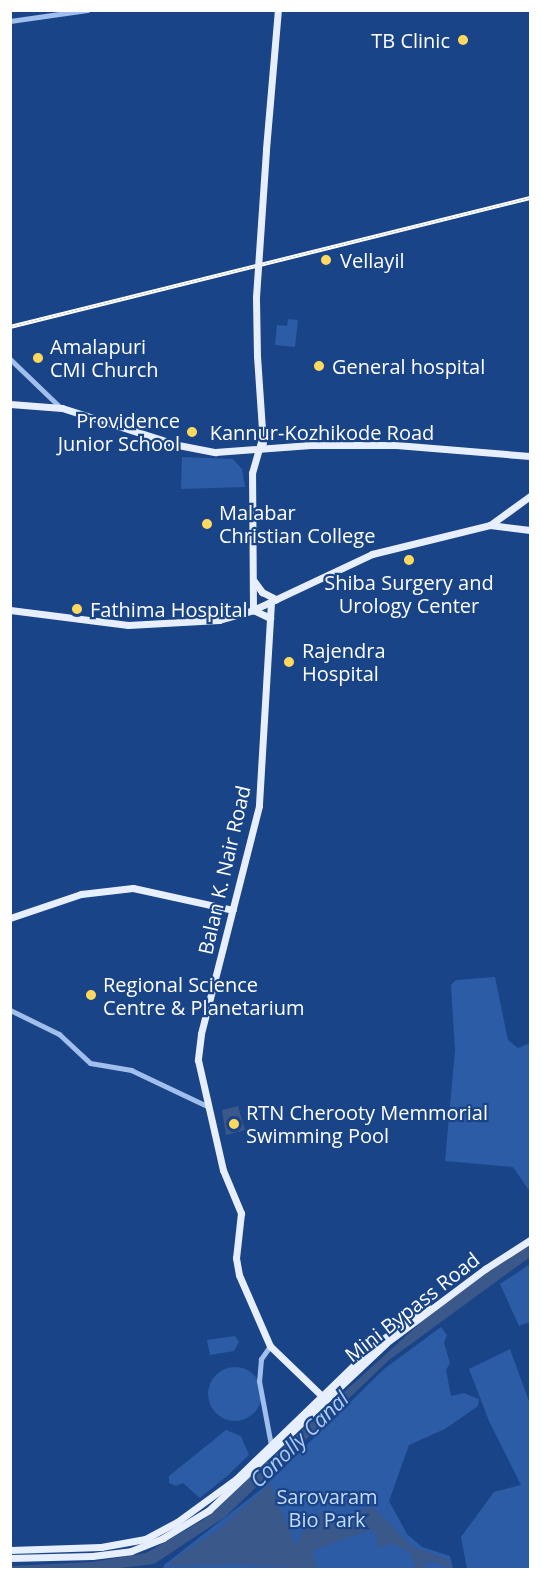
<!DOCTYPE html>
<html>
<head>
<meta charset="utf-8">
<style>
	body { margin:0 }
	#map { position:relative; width:541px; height:1580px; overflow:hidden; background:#194487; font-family:"Open Sans",sans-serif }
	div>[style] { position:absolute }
	.green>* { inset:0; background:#2c5ca5 }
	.round { border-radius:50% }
	.water>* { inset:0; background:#3a588a }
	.minor>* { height:5px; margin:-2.5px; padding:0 2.5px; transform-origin:2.5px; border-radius:2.5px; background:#a1bfec }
	.major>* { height:7px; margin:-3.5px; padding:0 3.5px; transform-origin:3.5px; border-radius:3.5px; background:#e7efff }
	.rail>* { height:4px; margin-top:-2px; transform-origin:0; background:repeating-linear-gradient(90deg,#194487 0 4.5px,#fff 0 9px); box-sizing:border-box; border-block:2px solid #fff }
	.major-bridge>* { height:7px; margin:-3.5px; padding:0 3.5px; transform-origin:3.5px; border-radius:3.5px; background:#e7efff }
	.dots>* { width:16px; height:16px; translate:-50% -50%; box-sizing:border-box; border:3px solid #194487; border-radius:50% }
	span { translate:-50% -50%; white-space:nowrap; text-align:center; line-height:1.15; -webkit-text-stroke:4.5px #194487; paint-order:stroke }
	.poi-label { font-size:20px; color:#fff }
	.right { translate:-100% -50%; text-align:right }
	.left { translate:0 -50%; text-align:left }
	.street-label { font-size:20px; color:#fff }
	.park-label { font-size:20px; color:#c6dbf9 }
	.water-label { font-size:21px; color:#adc9f4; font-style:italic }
	.frame { position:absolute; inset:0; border:12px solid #fff; pointer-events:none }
</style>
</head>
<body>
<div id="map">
	<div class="green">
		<div style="clip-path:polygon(288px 319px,298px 320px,295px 347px,275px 345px,277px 325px,287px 326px)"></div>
		<div style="clip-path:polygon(182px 457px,233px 459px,242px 469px,245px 487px,181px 489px)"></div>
		<div style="clip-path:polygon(495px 977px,508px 1040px,518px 1048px,530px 1043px,530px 1192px,513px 1167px,445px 1161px,455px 1050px,451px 985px,456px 980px)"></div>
		<div style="clip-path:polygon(530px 1264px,530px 1322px,519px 1326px,500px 1284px)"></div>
		<div style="clip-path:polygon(441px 1327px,447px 1335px,444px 1343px,450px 1363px,446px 1370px,451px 1396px,464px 1393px,479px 1399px,478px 1406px,445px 1429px,409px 1445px,389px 1501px,407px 1534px,422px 1547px,450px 1556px,453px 1569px,163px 1570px,164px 1565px,264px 1487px,384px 1369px)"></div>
		<div style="clip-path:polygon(235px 1336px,239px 1342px,234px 1351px,210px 1355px,207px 1340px)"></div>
		<div style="clip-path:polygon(510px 1349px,530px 1404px,530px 1569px,467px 1569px,461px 1537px,494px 1492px,521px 1485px,489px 1421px,469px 1369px)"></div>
		<div class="round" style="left:208px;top:1367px;width:54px;height:54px"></div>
		<div style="clip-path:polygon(226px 1430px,241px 1436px,249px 1455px,227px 1476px,200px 1498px,183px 1483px,176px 1486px,169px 1483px,169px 1476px)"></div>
	</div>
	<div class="water">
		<div style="clip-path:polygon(238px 1106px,245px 1130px,226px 1135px,222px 1110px)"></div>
		<div style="clip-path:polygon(530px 1243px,530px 1257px,389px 1360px,225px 1517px,154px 1564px,104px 1570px,11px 1570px,10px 1566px,92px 1562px,146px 1553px,203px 1520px,440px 1305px)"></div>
		<div style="clip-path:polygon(270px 1484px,296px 1546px,309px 1520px,320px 1512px,344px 1520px,372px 1506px,411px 1546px,449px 1560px,451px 1569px,435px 1562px,425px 1563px,425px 1569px,416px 1569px,410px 1552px,393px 1544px,376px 1547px,378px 1541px,372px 1529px,312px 1551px,317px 1569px,233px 1564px,171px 1566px,170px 1562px,220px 1528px)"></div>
	</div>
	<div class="minor">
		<div style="left:10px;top:21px;width:78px;rotate:-8.1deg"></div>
		<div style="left:10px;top:359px;width:71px;rotate:43.9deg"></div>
		<div style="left:10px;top:1010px;width:55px;rotate:26.1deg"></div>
		<div style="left:59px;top:1034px;width:42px;rotate:43.1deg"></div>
		<div style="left:90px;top:1063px;width:42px;rotate:9.7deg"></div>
		<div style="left:131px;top:1070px;width:84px;rotate:25.3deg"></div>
		<div style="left:270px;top:1346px;width:16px;rotate:125deg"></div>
		<div style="left:261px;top:1359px;width:22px;rotate:95deg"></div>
		<div style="left:259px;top:1381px;width:65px;rotate:79.4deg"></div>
	</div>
	<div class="major">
		<div style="left:266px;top:149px;width:140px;rotate:-85.1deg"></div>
		<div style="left:257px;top:356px;width:87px;rotate:86.1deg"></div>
		<div style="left:10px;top:404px;width:52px;rotate:4.4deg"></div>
		<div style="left:62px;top:408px;width:122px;rotate:17.7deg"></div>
		<div style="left:178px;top:445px;width:38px;rotate:11deg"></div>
		<div style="left:215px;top:452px;width:96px;rotate:-4.2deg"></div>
		<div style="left:311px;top:445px;width:85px"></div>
		<div style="left:396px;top:445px;width:134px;rotate:4.7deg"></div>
		<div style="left:490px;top:525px;width:49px;rotate:-35.9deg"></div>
		<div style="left:254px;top:581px;width:14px;rotate:54deg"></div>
		<div style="left:262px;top:592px;width:16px;rotate:27deg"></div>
		<div style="left:271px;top:602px;width:204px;rotate:93.4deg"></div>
		<div style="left:259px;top:806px;width:235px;rotate:104.3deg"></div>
		<div style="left:201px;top:1034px;width:26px;rotate:97deg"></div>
		<div style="left:198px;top:1060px;width:113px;rotate:77.2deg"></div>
		<div style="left:223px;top:1170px;width:47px;rotate:67.3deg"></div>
		<div style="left:241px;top:1213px;width:45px;rotate:96.3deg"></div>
		<div style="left:236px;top:1258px;width:17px;rotate:80deg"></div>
		<div style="left:239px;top:1275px;width:77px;rotate:66.4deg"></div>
		<div style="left:270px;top:1346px;width:72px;rotate:43.9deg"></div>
		<div style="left:10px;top:610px;width:119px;rotate:7.2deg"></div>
		<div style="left:128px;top:625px;width:91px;rotate:-3.1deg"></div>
		<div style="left:219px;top:620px;width:35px;rotate:-16deg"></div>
		<div style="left:253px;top:610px;width:132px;rotate:-25.2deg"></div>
		<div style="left:372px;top:554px;width:122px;rotate:-13.8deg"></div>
		<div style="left:490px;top:525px;width:40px;rotate:7.1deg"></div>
		<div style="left:253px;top:610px;width:137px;rotate:-90.4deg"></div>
		<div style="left:252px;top:473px;width:35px;rotate:-74deg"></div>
		<div style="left:253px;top:610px;width:19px;rotate:25deg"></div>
		<div style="left:10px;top:918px;width:75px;rotate:-18.7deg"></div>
		<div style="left:81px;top:894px;width:52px;rotate:-6.6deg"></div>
		<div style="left:133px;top:888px;width:102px;rotate:12.4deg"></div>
		<div style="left:10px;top:1550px;width:91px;rotate:-1.9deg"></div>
		<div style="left:101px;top:1547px;width:45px;rotate:-10.3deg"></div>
		<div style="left:145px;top:1539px;width:36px;rotate:-28deg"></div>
		<div style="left:177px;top:1522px;width:73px;rotate:-36.1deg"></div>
		<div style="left:236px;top:1479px;width:196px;rotate:-44deg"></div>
		<div style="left:377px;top:1343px;width:62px;rotate:-35.2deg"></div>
		<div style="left:10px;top:1558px;width:82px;rotate:-1.4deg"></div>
		<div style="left:92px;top:1556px;width:39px;rotate:-7deg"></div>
		<div style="left:131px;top:1551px;width:35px;rotate:-22deg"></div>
		<div style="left:163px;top:1538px;width:54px;rotate:-31.3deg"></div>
		<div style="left:209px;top:1510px;width:243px;rotate:-43.3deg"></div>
		<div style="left:386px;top:1343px;width:124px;rotate:-36.8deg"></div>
		<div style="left:485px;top:1269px;width:54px;rotate:-32.8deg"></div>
	</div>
	<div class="rail">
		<div style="left:10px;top:327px;width:536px;rotate:-13.93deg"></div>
	</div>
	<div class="major-bridge">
		<div style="left:257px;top:356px;width:59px;rotate:-91deg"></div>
		<div style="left:256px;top:297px;width:148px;rotate:-86.1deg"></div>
	</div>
	<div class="dots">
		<div style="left:463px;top:40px;background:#ffd95d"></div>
		<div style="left:326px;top:260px;background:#ffd95d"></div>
		<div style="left:38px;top:358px;background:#ffd95d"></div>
		<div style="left:319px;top:366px;background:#ffd95d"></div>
		<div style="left:192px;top:432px;background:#ffd95d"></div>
		<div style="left:207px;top:524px;background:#ffd95d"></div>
		<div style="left:409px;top:560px;background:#ffd95d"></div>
		<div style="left:77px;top:609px;background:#ffd95d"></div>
		<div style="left:289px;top:662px;background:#ffd95d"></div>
		<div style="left:91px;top:995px;background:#ffd95d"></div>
		<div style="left:234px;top:1124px;background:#ffd95d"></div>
	</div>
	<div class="poi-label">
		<span class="right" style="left:450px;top:40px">TB Clinic</span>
		<span class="left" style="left:340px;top:260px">Vellayil</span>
		<span class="left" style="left:50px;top:358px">Amalapuri<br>CMI Church</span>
		<span class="left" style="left:332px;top:366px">General hospital</span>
		<span class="right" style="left:180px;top:432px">Providence<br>Junior School</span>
		<span class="left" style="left:219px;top:524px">Malabar<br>Christian College</span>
		<span style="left:409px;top:594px">Shiba Surgery and<br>Urology Center</span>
		<span class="left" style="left:90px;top:609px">Fathima Hospital</span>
		<span class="left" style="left:302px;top:662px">Rajendra<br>Hospital</span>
		<span class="left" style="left:103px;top:996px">Regional Science<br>Centre &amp; Planetarium</span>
		<span class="left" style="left:246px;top:1124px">RTN Cherooty Memmorial<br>Swimming Pool</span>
	</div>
	<div class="street-label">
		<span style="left:322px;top:432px">Kannur-Kozhikode Road</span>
		<span style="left:224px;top:870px;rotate:-77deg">Balan K. Nair Road</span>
		<span style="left:412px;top:1307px;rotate:-38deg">Mini Bypass Road</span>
	</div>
	<div class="park-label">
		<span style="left:327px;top:1508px">Sarovaram<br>Bio Park</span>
	</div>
	<div class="water-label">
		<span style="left:299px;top:1439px;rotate:-44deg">Conolly Canal</span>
	</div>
	<div class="frame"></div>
</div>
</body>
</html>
